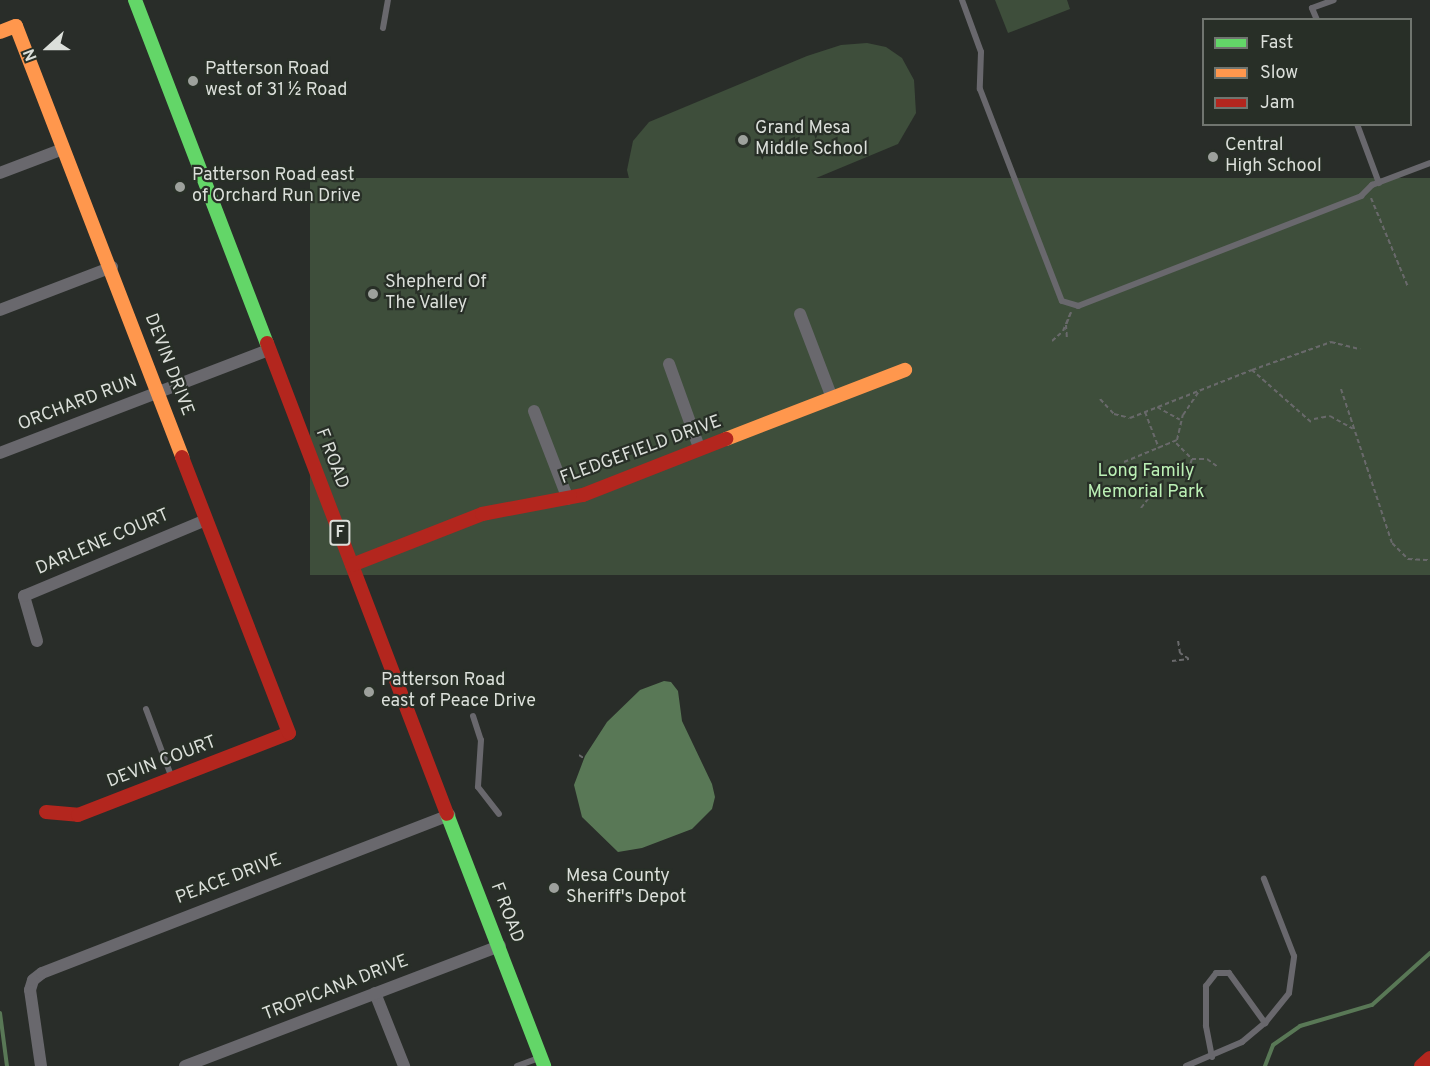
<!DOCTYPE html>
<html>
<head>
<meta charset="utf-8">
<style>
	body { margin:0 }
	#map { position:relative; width:1430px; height:1066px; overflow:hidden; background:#292d29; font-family:Overpass,sans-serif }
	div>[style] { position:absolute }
	.green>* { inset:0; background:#3e4e3b; transform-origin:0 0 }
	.water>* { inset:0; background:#597856 }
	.stream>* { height:4px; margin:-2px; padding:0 2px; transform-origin:2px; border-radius:2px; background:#597856 }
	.path>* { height:2px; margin-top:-1px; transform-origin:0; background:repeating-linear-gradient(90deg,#69696b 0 4.5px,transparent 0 7.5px) }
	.lane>* { height:6px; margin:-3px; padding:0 3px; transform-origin:3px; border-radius:3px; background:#69686d }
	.street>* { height:12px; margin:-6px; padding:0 6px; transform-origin:6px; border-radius:6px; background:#69686d }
	.fast>* { height:14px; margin:-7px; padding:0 7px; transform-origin:7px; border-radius:7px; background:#63d668 }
	.slow>* { height:14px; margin:-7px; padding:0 7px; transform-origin:7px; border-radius:7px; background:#ff974d }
	.jam>* { height:14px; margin:-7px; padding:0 7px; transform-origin:7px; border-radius:7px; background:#b3261e }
	.dots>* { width:16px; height:16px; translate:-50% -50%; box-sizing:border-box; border:3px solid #282f27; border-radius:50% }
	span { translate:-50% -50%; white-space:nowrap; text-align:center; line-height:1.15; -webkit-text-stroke:4.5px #282f27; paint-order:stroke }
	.shield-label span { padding:2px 4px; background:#282f27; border:2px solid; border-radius:4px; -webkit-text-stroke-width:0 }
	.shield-label { font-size:16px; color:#dbdfda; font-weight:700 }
	.poi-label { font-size:18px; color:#dbdfda }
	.left { translate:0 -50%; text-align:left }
	.street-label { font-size:18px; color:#dbdfda }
	.park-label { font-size:18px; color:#bbf0b5 }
	.legend { position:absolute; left:1202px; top:18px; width:210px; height:108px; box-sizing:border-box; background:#282f27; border:2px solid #70756f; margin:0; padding:8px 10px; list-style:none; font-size:18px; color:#dbdfda }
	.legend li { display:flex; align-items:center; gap:12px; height:30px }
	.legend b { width:30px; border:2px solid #70756f }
	.north { position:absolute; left:18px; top:18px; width:60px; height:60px; -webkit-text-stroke:4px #282f27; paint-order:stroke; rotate:249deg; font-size:16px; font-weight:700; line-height:24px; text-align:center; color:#dbdfda }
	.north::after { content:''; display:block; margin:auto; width:21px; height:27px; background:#dbdfda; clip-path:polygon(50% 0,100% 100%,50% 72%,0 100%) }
</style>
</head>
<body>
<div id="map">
	<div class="green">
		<div style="clip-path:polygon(995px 0,1067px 0,1070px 9px,1008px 33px)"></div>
		<div style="clip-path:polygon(867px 43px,886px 47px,902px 58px,914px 80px,916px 113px,898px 144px,720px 218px,675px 224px,645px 210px,631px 187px,627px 170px,633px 141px,649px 122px,807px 56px,841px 45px)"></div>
		<div style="left:1430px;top:178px;width:397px;height:1120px;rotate:90deg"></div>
	</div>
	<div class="water">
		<div style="clip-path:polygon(664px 681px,671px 682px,678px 691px,682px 721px,712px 784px,715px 797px,712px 809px,692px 829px,642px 848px,618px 852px,582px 817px,574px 785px,585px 756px,607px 722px,640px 690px)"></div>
	</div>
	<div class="stream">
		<div style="left:0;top:1013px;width:53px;rotate:82.5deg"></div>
		<div style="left:1265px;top:1066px;width:22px;rotate:-69deg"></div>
		<div style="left:1273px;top:1045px;width:33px;rotate:-35deg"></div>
		<div style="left:1300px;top:1026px;width:75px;rotate:-16.3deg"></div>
		<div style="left:1372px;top:1005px;width:78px;rotate:-41.9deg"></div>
	</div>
	<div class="path">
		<div style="left:1371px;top:198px;width:96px;rotate:67.4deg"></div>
		<div style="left:1052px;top:341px;width:15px;rotate:-42deg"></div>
		<div style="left:1063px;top:331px;width:21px;rotate:-67deg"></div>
		<div style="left:1071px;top:312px;width:14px;rotate:111deg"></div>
		<div style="left:1066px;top:325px;width:14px;rotate:86deg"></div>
		<div style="left:1341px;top:389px;width:162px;rotate:71.7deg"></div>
		<div style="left:1392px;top:543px;width:23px;rotate:45deg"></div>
		<div style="left:1408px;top:559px;width:22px;rotate:3deg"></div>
		<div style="left:1100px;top:399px;width:21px;rotate:47deg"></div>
		<div style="left:1114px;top:414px;width:16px;rotate:14deg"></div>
		<div style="left:1130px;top:418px;width:131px;rotate:-21.5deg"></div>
		<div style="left:1157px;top:407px;width:26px;rotate:29deg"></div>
		<div style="left:1145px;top:412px;width:39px;rotate:69deg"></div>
		<div style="left:1314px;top:419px;width:16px;rotate:-11deg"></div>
		<div style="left:1330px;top:416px;width:26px;rotate:29deg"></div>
		<div style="left:1311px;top:422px;width:79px;rotate:-138.6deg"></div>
		<div style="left:1252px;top:370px;width:84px;rotate:-19.5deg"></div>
		<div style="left:1331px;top:342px;width:30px;rotate:14deg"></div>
		<div style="left:1176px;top:443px;width:23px;rotate:45deg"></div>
		<div style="left:1192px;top:459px;width:21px;rotate:109deg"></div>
		<div style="left:1192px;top:459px;width:15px"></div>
		<div style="left:1207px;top:459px;width:14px;rotate:36deg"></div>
		<div style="left:1124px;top:462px;width:57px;rotate:-22.5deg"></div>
		<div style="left:1177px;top:440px;width:26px;rotate:-77deg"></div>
		<div style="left:1183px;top:415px;width:29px;rotate:-56deg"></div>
		<div style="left:1141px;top:508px;width:28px;rotate:-52deg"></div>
		<div style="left:1172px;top:661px;width:17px;rotate:-7deg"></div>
		<div style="left:1189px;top:659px;width:11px;rotate:-146deg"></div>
		<div style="left:1180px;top:653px;width:13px;rotate:-99deg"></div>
		<div style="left:579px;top:755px;width:7px;rotate:34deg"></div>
	</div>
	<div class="lane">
		<div style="left:962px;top:0;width:55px;rotate:69.9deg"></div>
		<div style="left:981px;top:52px;width:37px;rotate:92deg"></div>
		<div style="left:980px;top:89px;width:227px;rotate:68.9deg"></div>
		<div style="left:1062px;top:301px;width:17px;rotate:17deg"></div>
		<div style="left:1078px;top:306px;width:304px;rotate:-21.2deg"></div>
		<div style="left:1361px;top:196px;width:16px;rotate:-45deg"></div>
		<div style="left:1372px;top:185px;width:62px;rotate:-20.8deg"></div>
		<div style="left:1317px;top:20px;width:13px;rotate:-113deg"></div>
		<div style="left:1312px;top:8px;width:23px;rotate:-20deg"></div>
		<div style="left:383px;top:28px;width:28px;rotate:-80deg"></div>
		<div style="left:1357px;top:124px;width:63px;rotate:69.6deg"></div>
		<div style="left:146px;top:709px;width:74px;rotate:69.4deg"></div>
		<div style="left:473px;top:716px;width:25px;rotate:72deg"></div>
		<div style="left:481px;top:740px;width:47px;rotate:93.7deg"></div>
		<div style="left:478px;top:787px;width:34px;rotate:52deg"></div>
		<div style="left:1212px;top:1057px;width:32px;rotate:-101deg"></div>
		<div style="left:1206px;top:1026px;width:40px;rotate:-90deg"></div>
		<div style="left:1206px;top:986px;width:16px;rotate:-52deg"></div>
		<div style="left:1216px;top:973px;width:13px"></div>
		<div style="left:1229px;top:973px;width:62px;rotate:54.2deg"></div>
		<div style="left:517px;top:1066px;width:23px;rotate:-20deg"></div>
		<div style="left:1186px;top:1066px;width:61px;rotate:-23.2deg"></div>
		<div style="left:1242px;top:1042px;width:30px;rotate:-40deg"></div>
		<div style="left:1265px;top:1023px;width:38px;rotate:-51deg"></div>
		<div style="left:1289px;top:993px;width:37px;rotate:-82deg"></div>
		<div style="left:1294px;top:956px;width:83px;rotate:-111.3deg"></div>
	</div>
	<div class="street">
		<div style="left:0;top:173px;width:67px;rotate:-20.9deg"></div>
		<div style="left:0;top:310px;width:120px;rotate:-21deg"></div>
		<div style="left:800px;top:314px;width:90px;rotate:69.1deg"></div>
		<div style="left:669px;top:364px;width:91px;rotate:70.2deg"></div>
		<div style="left:534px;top:411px;width:94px;rotate:68.9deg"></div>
		<div style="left:0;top:453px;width:288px;rotate:-21deg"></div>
		<div style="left:37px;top:641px;width:47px;rotate:-106.1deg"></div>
		<div style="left:24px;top:596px;width:197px;rotate:-22.7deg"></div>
		<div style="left:375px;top:993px;width:79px;rotate:68.3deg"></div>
		<div style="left:41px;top:1066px;width:77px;rotate:-98.2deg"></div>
		<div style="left:30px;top:990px;width:10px;rotate:-73deg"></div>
		<div style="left:33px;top:980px;width:11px;rotate:-38deg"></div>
		<div style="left:42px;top:973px;width:437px;rotate:-21.2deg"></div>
		<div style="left:185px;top:1066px;width:337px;rotate:-20.9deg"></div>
	</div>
	<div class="fast">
		<div style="left:135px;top:0;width:368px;rotate:69deg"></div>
		<div style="left:447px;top:814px;width:270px;rotate:68.9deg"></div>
	</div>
	<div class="slow">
		<div style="left:0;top:32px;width:17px;rotate:-21deg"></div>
		<div style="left:16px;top:26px;width:462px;rotate:68.9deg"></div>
		<div style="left:726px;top:439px;width:192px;rotate:-21.1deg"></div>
	</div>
	<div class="jam">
		<div style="left:267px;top:343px;width:504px;rotate:69.08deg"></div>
		<div style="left:352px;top:565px;width:140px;rotate:-21.4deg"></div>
		<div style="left:482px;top:514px;width:103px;rotate:-10.7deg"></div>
		<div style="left:583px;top:495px;width:154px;rotate:-21.4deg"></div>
		<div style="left:46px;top:812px;width:32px;rotate:5deg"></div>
		<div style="left:78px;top:815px;width:226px;rotate:-21.2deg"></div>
		<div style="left:289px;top:733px;width:296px;rotate:-111.2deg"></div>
		<div style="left:1421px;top:1066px;width:12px;rotate:-42deg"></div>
	</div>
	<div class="dots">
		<div style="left:193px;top:81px;background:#9da19c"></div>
		<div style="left:743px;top:140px;background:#9da19c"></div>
		<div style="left:1213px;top:157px;background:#9da19c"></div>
		<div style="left:180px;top:187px;background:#9da19c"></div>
		<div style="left:373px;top:294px;background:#9da19c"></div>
		<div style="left:369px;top:692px;background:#9da19c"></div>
		<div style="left:554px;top:888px;background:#9da19c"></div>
	</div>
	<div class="shield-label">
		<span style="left:340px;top:533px">F</span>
	</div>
	<div class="poi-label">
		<span class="left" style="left:205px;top:81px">Patterson Road<br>west of 31 ½ Road</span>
		<span class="left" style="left:755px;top:140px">Grand Mesa<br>Middle School</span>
		<span class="left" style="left:1225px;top:157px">Central<br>High School</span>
		<span class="left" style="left:192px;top:187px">Patterson Road east<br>of Orchard Run Drive</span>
		<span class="left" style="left:385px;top:294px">Shepherd Of<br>The Valley</span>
		<span class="left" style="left:381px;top:692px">Patterson Road<br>east of Peace Drive</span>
		<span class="left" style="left:566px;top:888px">Mesa County<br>Sheriff's Depot</span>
	</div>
	<div class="street-label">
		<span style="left:168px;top:365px;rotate:69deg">DEVIN DRIVE</span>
		<span style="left:78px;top:404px;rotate:-21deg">ORCHARD RUN</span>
		<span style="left:641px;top:451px;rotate:-20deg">FLEDGEFIELD DRIVE</span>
		<span style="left:331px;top:459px;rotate:69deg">F ROAD</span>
		<span style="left:103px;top:543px;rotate:-23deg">DARLENE COURT</span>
		<span style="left:162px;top:763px;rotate:-21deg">DEVIN COURT</span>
		<span style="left:229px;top:880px;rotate:-21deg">PEACE DRIVE</span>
		<span style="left:506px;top:913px;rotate:69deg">F ROAD</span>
		<span style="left:336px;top:989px;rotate:-21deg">TROPICANA DRIVE</span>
	</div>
	<div class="park-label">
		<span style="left:1146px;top:483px">Long Family<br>Memorial Park</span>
	</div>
	<ul class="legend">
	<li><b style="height:8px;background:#63d668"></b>Fast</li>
	<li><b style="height:8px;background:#ff974d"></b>Slow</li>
	<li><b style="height:8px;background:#b3261e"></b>Jam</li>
	</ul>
	<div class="north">N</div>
</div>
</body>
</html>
